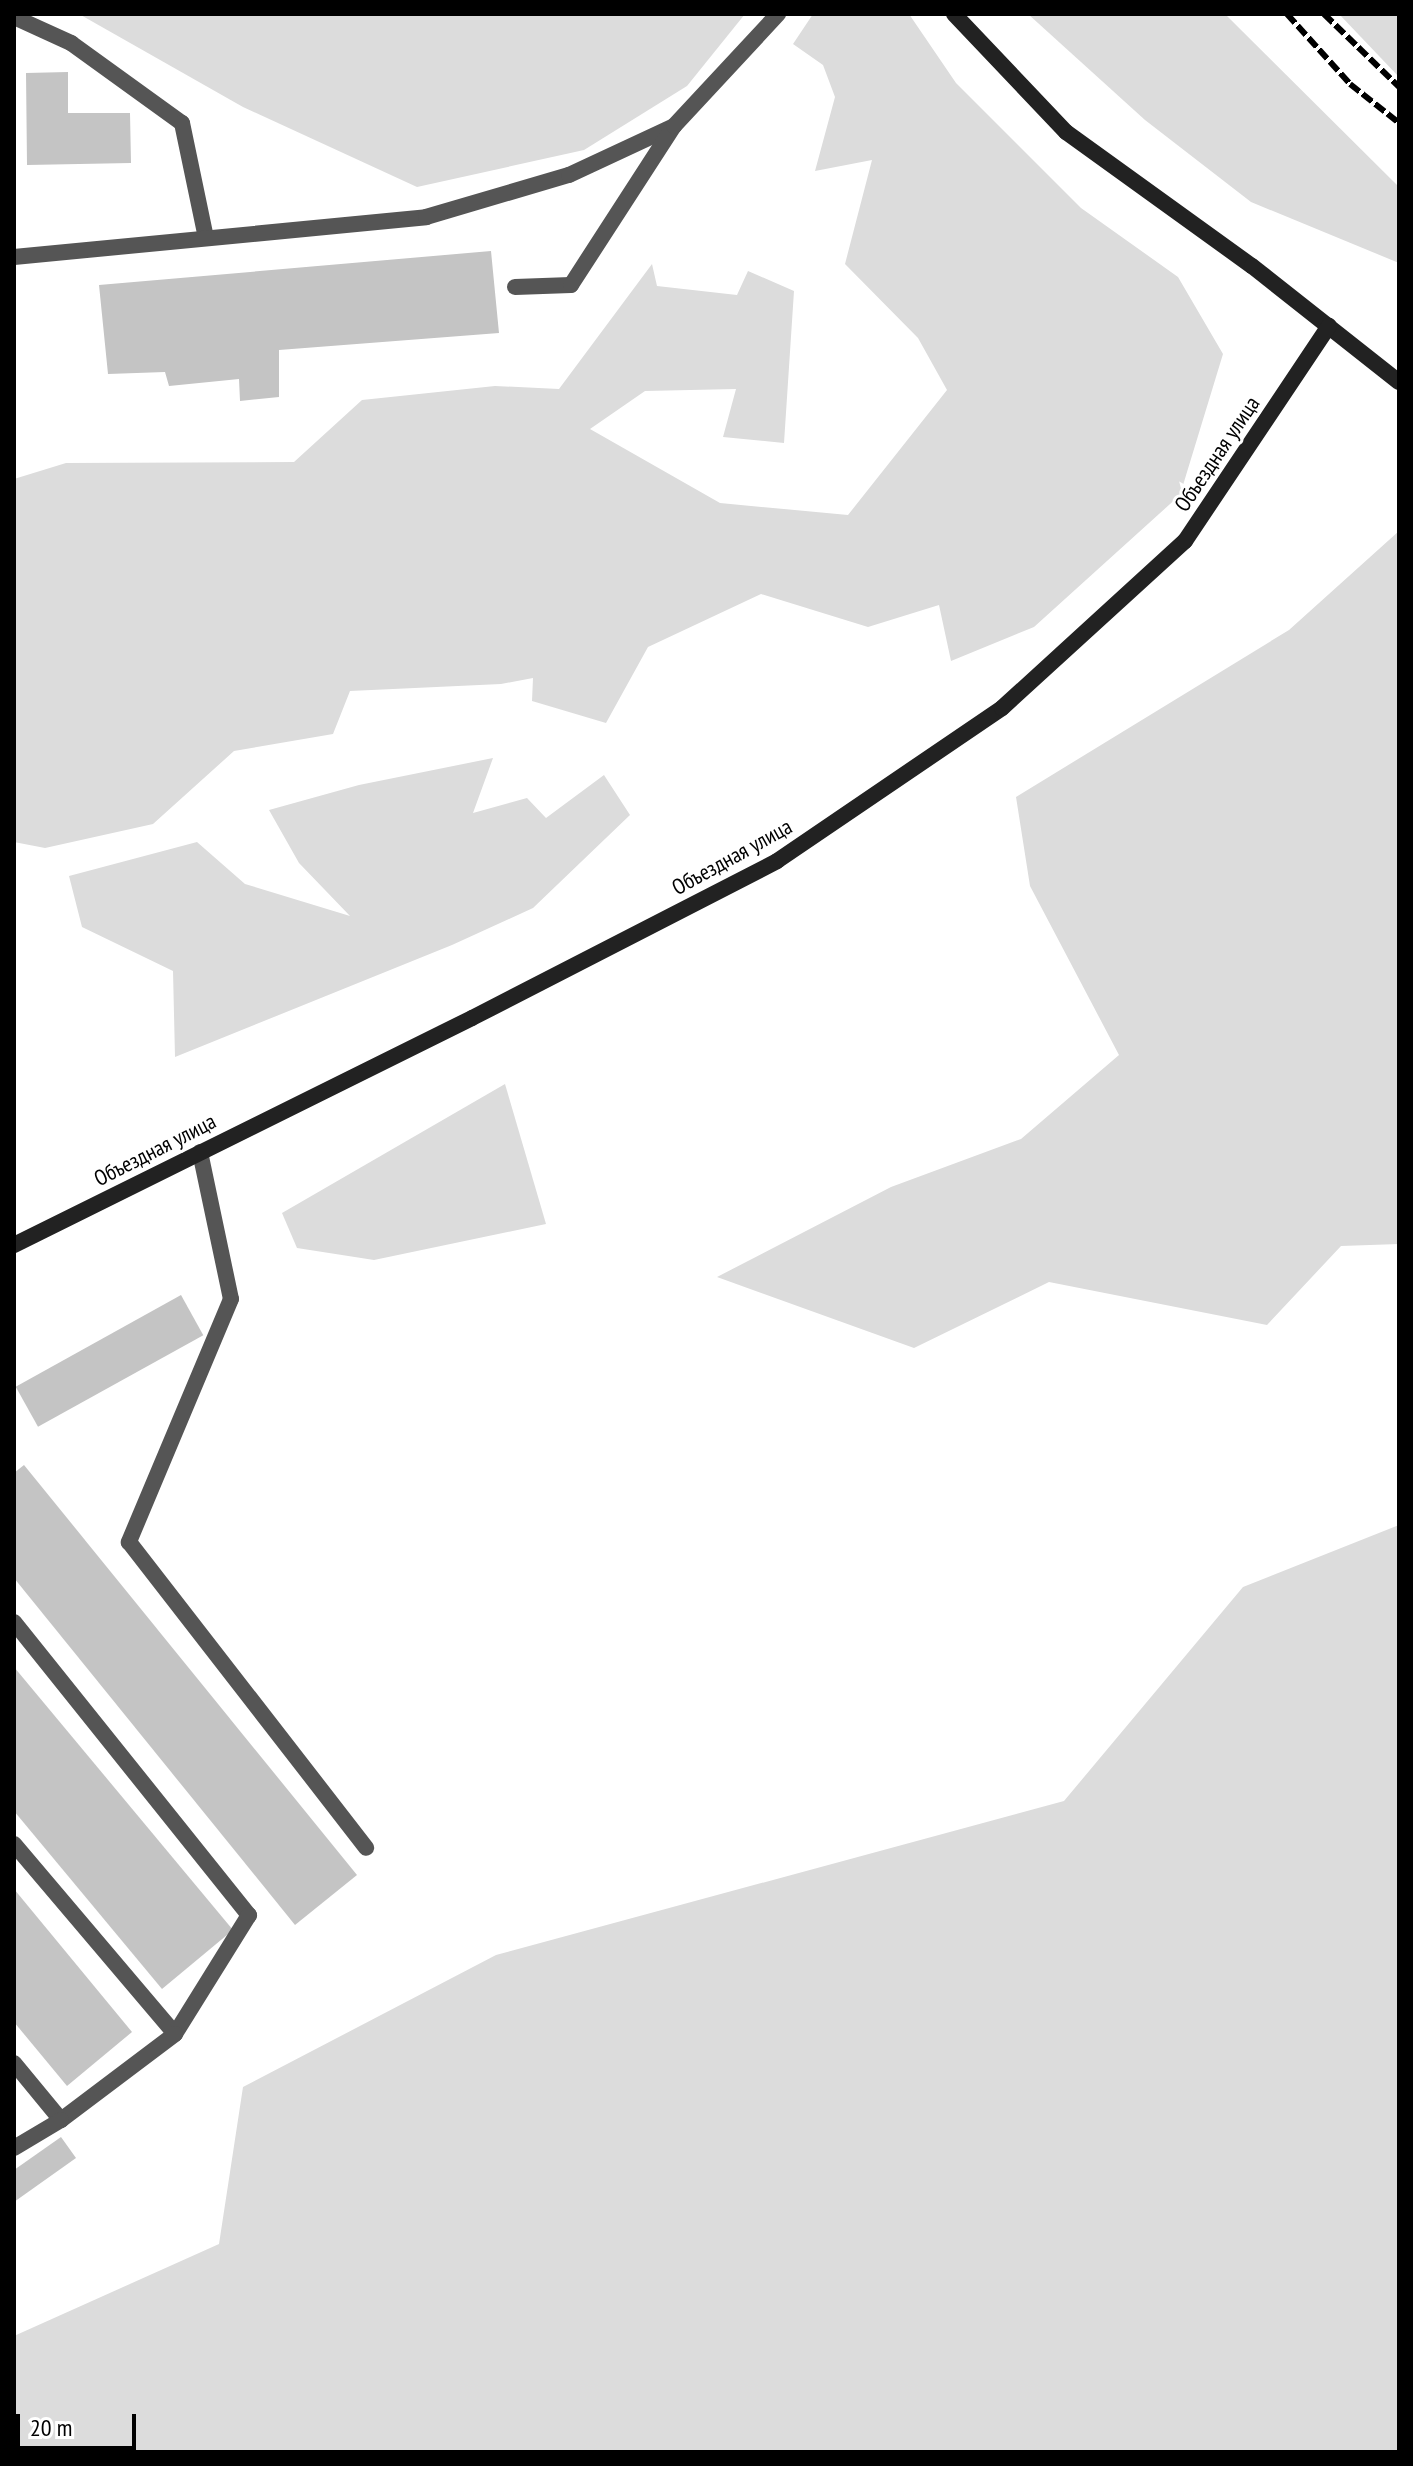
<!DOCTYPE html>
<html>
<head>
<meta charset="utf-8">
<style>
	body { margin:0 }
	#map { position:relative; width:1413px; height:2466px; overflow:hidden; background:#fff; font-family:"PT Sans Narrow",sans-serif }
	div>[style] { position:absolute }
	.green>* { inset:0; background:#dcdcdc }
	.building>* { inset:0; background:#c4c4c4; transform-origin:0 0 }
	.lane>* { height:16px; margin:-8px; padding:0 8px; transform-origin:8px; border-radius:8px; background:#555 }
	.secondary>* { height:16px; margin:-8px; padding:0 8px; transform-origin:8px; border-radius:8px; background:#222 }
	.rail>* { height:6px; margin-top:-3px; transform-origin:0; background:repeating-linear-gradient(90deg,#000 0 12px,transparent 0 16px) }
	span { translate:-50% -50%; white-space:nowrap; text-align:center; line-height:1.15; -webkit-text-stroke:6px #fff; paint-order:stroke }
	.street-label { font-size:22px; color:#000 }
	.frame { position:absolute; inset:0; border:16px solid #000; pointer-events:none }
	.scale { position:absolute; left:16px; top:2414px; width:120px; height:36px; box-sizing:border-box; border:4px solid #000; border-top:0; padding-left:10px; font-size:24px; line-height:28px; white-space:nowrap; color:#000; -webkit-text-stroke:6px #fff; paint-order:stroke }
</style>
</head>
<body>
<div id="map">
	<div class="green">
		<div style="clip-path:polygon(79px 14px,745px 14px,687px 86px,584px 150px,417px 187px,243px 107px)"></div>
		<div style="clip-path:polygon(813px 14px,909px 14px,956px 83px,1081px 208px,1178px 277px,1223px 354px,1180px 495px,1034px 627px,951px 661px,939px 605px,868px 627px,761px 594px,648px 647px,606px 723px,532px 701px,533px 678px,501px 684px,350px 691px,333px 734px,234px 751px,153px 824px,45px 848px,14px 842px,14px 479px,66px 463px,294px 462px,362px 400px,495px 386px,559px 389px,652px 264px,657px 286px,737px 295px,748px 271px,794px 291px,784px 443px,723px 437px,736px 389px,645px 391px,590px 429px,720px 503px,848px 515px,947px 390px,918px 338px,845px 264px,872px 160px,815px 171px,835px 97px,823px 65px,793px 44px)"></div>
		<div style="clip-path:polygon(1028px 14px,1225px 14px,1399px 187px,1399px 263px,1251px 202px,1145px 120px)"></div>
		<div style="clip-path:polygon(1339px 14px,1399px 14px,1399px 77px)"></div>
		<div style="clip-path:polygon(1399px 531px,1399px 1244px,1341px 1246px,1267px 1325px,1049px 1282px,914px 1348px,717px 1277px,891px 1187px,1021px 1139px,1119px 1055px,1030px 886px,1016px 797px,1289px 630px)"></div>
		<div style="clip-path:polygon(493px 758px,473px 813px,527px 798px,546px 818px,604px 775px,630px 815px,533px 908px,452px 945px,175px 1057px,173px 971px,82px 927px,69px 876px,197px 842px,245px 884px,350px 916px,299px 863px,269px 810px,359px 785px)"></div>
		<div style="clip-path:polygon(505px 1084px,546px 1224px,374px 1260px,297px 1248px,282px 1213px)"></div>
		<div style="clip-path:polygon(1399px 1525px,1399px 2452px,14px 2452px,14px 2336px,219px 2244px,243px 2087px,496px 1955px,1064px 1801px,1243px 1587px)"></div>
	</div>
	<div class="building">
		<div style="clip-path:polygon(68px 72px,68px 113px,130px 113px,131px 163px,27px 165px,26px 73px)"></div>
		<div style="clip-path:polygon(491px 251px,499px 333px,279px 350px,279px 397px,240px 401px,239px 379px,169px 386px,165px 372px,108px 374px,99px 285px)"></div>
		<div style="left:181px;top:1295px;width:46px;height:189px;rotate:61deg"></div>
		<div style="clip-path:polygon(24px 1465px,357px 1875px,295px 1925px,14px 1578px,14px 1473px)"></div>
		<div style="clip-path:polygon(14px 1667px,233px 1930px,162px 1989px,14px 1811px)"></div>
		<div style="clip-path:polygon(14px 1889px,132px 2032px,67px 2086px,14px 2022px)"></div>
		<div style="clip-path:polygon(61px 2137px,76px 2158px,14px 2202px,14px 2170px)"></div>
	</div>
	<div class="lane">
		<div style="left:14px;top:17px;width:63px;rotate:24.5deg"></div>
		<div style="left:71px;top:43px;width:137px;rotate:35.8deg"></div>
		<div style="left:182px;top:123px;width:117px;rotate:78.2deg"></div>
		<div style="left:14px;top:257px;width:414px;rotate:-5.5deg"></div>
		<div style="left:426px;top:217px;width:149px;rotate:-16.4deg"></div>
		<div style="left:569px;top:175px;width:116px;rotate:-25deg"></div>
		<div style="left:515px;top:287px;width:56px;rotate:-2deg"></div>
		<div style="left:571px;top:285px;width:189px;rotate:-57.1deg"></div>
		<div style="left:674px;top:126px;width:153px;rotate:-47.1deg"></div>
		<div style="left:200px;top:1152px;width:150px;rotate:78.1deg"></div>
		<div style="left:231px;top:1299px;width:264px;rotate:112.8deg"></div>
		<div style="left:129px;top:1542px;width:387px;rotate:52.2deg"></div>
		<div style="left:14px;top:1622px;width:376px;rotate:51.3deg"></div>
		<div style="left:249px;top:1915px;width:140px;rotate:121.9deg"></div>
		<div style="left:14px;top:1844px;width:249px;rotate:49.7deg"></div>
		<div style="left:175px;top:2034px;width:143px;rotate:143deg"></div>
		<div style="left:14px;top:2063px;width:74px;rotate:50.5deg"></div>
		<div style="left:61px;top:2120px;width:55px;rotate:149.2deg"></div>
	</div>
	<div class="secondary">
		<div style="left:954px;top:14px;width:163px;rotate:46.5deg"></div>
		<div style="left:1066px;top:132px;width:229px;rotate:35.8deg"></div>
		<div style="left:1252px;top:266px;width:187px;rotate:38.3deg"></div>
		<div style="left:14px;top:1245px;width:511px;rotate:-26.36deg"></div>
		<div style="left:472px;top:1018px;width:343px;rotate:-27.2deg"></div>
		<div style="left:777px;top:861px;width:272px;rotate:-34.2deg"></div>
		<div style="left:1002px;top:708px;width:248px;rotate:-42.4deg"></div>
		<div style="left:1185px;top:541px;width:259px;rotate:-56.2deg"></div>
	</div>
	<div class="rail">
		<div style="left:1287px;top:14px;width:94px;rotate:48deg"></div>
		<div style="left:1350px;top:84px;width:63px;rotate:38.5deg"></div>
		<div style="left:1324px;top:14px;width:105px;rotate:44.2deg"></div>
	</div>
	<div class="street-label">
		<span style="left:1217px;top:454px;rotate:-56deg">Объездная улица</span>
		<span style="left:732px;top:857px;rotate:-29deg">Объездная улица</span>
		<span style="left:155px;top:1150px;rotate:-27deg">Объездная улица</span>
	</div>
	<div class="frame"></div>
	<div class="scale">20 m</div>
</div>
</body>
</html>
